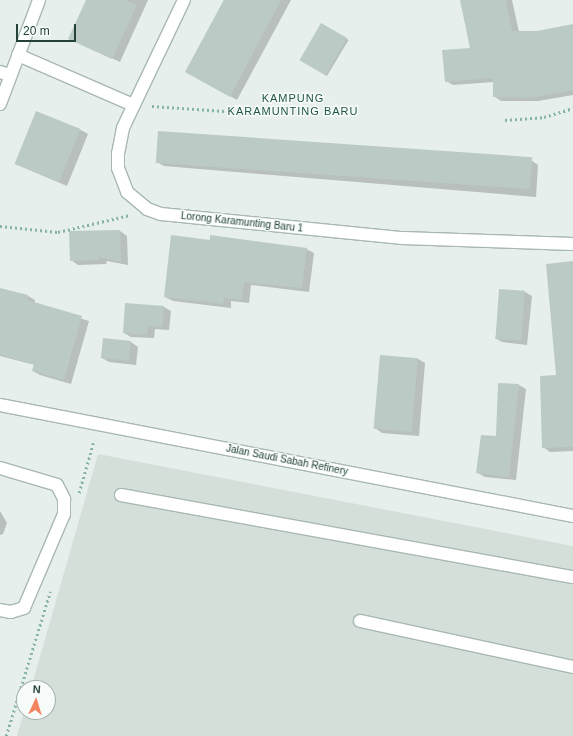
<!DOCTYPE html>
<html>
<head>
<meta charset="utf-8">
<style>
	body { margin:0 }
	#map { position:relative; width:573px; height:736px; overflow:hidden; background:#e6efeb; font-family:Helvetica,sans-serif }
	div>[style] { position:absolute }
	.built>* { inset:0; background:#d4dfda }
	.shadow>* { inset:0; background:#0003; transform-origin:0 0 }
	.building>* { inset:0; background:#bbcac4; transform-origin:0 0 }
	.path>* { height:2.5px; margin-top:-1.25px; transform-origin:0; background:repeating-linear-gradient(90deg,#86b3a5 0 2px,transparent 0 5px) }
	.roads { filter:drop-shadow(1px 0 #a8b8b2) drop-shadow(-1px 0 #a8b8b2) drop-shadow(0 1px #a8b8b2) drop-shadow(0 -1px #a8b8b2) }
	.service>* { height:12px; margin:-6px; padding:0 6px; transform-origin:6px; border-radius:6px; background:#fff }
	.minor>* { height:12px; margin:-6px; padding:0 6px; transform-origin:6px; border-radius:6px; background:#fff }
	.tertiary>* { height:12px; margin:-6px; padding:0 6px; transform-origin:6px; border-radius:6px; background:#fff }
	span { translate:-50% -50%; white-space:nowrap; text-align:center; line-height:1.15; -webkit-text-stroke:3px #f7fbf9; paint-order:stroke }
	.street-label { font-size:10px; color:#24423a }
	.neighbourhood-label { font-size:11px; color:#1f5548; letter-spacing:1px }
	.north { position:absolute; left:16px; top:680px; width:40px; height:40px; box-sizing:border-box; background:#f7fbf9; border:1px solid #a3b1ad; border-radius:50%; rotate:4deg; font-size:11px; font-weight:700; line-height:16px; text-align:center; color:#24423a }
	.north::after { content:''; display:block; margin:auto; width:14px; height:18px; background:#f4845f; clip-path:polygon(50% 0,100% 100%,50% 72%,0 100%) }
	.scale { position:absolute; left:16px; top:24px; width:60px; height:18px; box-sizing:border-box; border:2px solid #24423a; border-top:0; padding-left:5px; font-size:12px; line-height:14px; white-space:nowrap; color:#24423a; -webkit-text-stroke:3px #f7fbf9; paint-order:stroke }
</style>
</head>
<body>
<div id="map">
	<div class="built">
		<div style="clip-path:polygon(98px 454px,573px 546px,573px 736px,17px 736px,24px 712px,48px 712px,48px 688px,31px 688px)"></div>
	</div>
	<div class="shadow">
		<div style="clip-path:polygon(87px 0,148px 0,120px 62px,77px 42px)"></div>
		<div style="clip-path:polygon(224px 0,291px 0,237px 100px,186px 71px)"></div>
		<div style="clip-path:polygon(461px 0,512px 0,519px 32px,537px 32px,573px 25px,573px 95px,538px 101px,501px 101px,494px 96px,494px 82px,453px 85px,446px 81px,471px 49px)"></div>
		<div style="left:322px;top:24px;width:31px;height:42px;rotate:31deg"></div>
		<div style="clip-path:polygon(81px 130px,88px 134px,67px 186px,15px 164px)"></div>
		<div style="clip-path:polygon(531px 160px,538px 165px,536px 197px,164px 166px,157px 162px)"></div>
		<div style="clip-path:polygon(120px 231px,127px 236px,128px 265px,107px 261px,106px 264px,78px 265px,71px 260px)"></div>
		<div style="clip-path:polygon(306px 249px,314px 253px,309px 292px,251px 285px,249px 303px,231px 301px,231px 308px,173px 301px,165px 297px)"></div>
		<div style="clip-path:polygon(573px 262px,573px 451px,550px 452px,543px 447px,558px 376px)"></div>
		<div style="clip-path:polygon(0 289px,28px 296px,35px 300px,34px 304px,89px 321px,71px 384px,40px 375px,33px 371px,35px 365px,0 356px)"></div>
		<div style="clip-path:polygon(525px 292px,532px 296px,527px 345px,502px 342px,495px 338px)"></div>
		<div style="clip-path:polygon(164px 307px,171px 311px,169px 330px,155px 329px,154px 338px,131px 337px,124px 333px)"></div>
		<div style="clip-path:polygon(131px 342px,138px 347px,136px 365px,109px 362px,102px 358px)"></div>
		<div style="clip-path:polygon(381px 356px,418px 359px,425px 363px,419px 436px,382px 433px,375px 428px)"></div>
		<div style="clip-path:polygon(519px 385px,526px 389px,516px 480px,485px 477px,478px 473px,497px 438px)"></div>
		<div style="clip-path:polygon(0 511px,7px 523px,3px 534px,0 535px)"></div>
	</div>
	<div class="building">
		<div style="clip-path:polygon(86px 0,125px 0,137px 5px,112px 59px,68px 39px)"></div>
		<div style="clip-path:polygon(224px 0,281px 0,230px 97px,185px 72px)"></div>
		<div style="clip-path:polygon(460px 0,506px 0,512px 31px,537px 31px,573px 24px,573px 90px,530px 98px,493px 97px,493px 78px,445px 82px,442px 50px,470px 48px)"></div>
		<div style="left:321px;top:23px;width:30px;height:43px;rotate:30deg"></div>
		<div style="left:36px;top:111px;width:48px;height:57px;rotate:22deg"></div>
		<div style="left:158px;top:131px;width:375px;height:32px;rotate:4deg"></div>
		<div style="clip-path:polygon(120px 230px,121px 262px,99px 257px,98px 260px,70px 261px,69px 231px)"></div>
		<div style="clip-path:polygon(171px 235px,210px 240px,210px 235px,307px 248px,302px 288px,244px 282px,242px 300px,224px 298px,223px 304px,164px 297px)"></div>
		<div style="clip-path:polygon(573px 261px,573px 447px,542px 448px,540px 376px,556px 375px,546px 264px)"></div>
		<div style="clip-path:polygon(0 288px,28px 295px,27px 300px,82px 316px,64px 380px,32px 371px,34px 364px,0 355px)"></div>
		<div style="left:499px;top:289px;width:26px;height:50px;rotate:4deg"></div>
		<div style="clip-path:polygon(125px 303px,164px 306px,162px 327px,148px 326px,147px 335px,123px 333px)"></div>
		<div style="left:103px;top:338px;width:28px;height:20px;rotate:6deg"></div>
		<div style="left:380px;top:355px;width:38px;height:74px;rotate:5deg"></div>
		<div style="clip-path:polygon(498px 383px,519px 384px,509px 477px,476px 473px,481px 435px,496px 436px)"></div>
	</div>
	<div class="path">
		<div style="left:152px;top:106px;width:101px;rotate:4deg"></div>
		<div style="left:505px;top:120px;width:39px;rotate:-4deg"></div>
		<div style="left:544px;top:117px;width:30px;rotate:-17deg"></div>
		<div style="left:0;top:226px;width:58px;rotate:5.9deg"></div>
		<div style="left:58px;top:232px;width:74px;rotate:-13.3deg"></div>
		<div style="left:79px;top:493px;width:55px;rotate:-74.2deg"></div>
		<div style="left:6px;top:736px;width:151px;rotate:-73deg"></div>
	</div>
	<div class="roads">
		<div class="service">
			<div style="left:0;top:72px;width:10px;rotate:17deg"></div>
			<div style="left:0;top:468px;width:59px;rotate:16.6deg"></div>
			<div style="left:57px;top:485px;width:16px;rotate:63deg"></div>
			<div style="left:64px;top:499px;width:15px;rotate:90deg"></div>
			<div style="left:64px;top:514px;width:102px;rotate:113.1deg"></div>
			<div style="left:24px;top:608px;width:14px;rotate:163deg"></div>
			<div style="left:11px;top:612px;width:11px;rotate:-170deg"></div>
			<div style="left:121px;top:495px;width:459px;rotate:10.3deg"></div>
			<div style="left:360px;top:621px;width:218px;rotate:12.2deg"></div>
		</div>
		<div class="minor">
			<div style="left:184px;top:0;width:142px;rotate:115.5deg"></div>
			<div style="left:123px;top:128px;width:25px;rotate:101deg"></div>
			<div style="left:118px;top:153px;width:15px;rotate:90deg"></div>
			<div style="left:118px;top:168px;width:26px;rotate:69deg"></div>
			<div style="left:127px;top:192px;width:26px;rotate:40deg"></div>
			<div style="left:147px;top:209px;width:15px;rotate:20deg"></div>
			<div style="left:161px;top:214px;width:243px;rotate:5.7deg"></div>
			<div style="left:403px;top:238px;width:170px;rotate:2deg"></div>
			<div style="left:18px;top:55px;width:125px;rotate:23.5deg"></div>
		</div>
		<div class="tertiary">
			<div style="left:0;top:104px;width:111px;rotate:-69.4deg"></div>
			<div style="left:0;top:405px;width:584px;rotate:10.96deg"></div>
		</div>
	</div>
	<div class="street-label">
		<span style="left:242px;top:222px;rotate:6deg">Lorong Karamunting Baru 1</span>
		<span style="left:287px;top:460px;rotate:11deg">Jalan Saudi Sabah Refinery</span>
	</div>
	<div class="neighbourhood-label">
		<span style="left:293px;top:105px">KAMPUNG<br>KARAMUNTING BARU</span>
	</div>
	<div class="north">N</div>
	<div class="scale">20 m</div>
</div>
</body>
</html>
